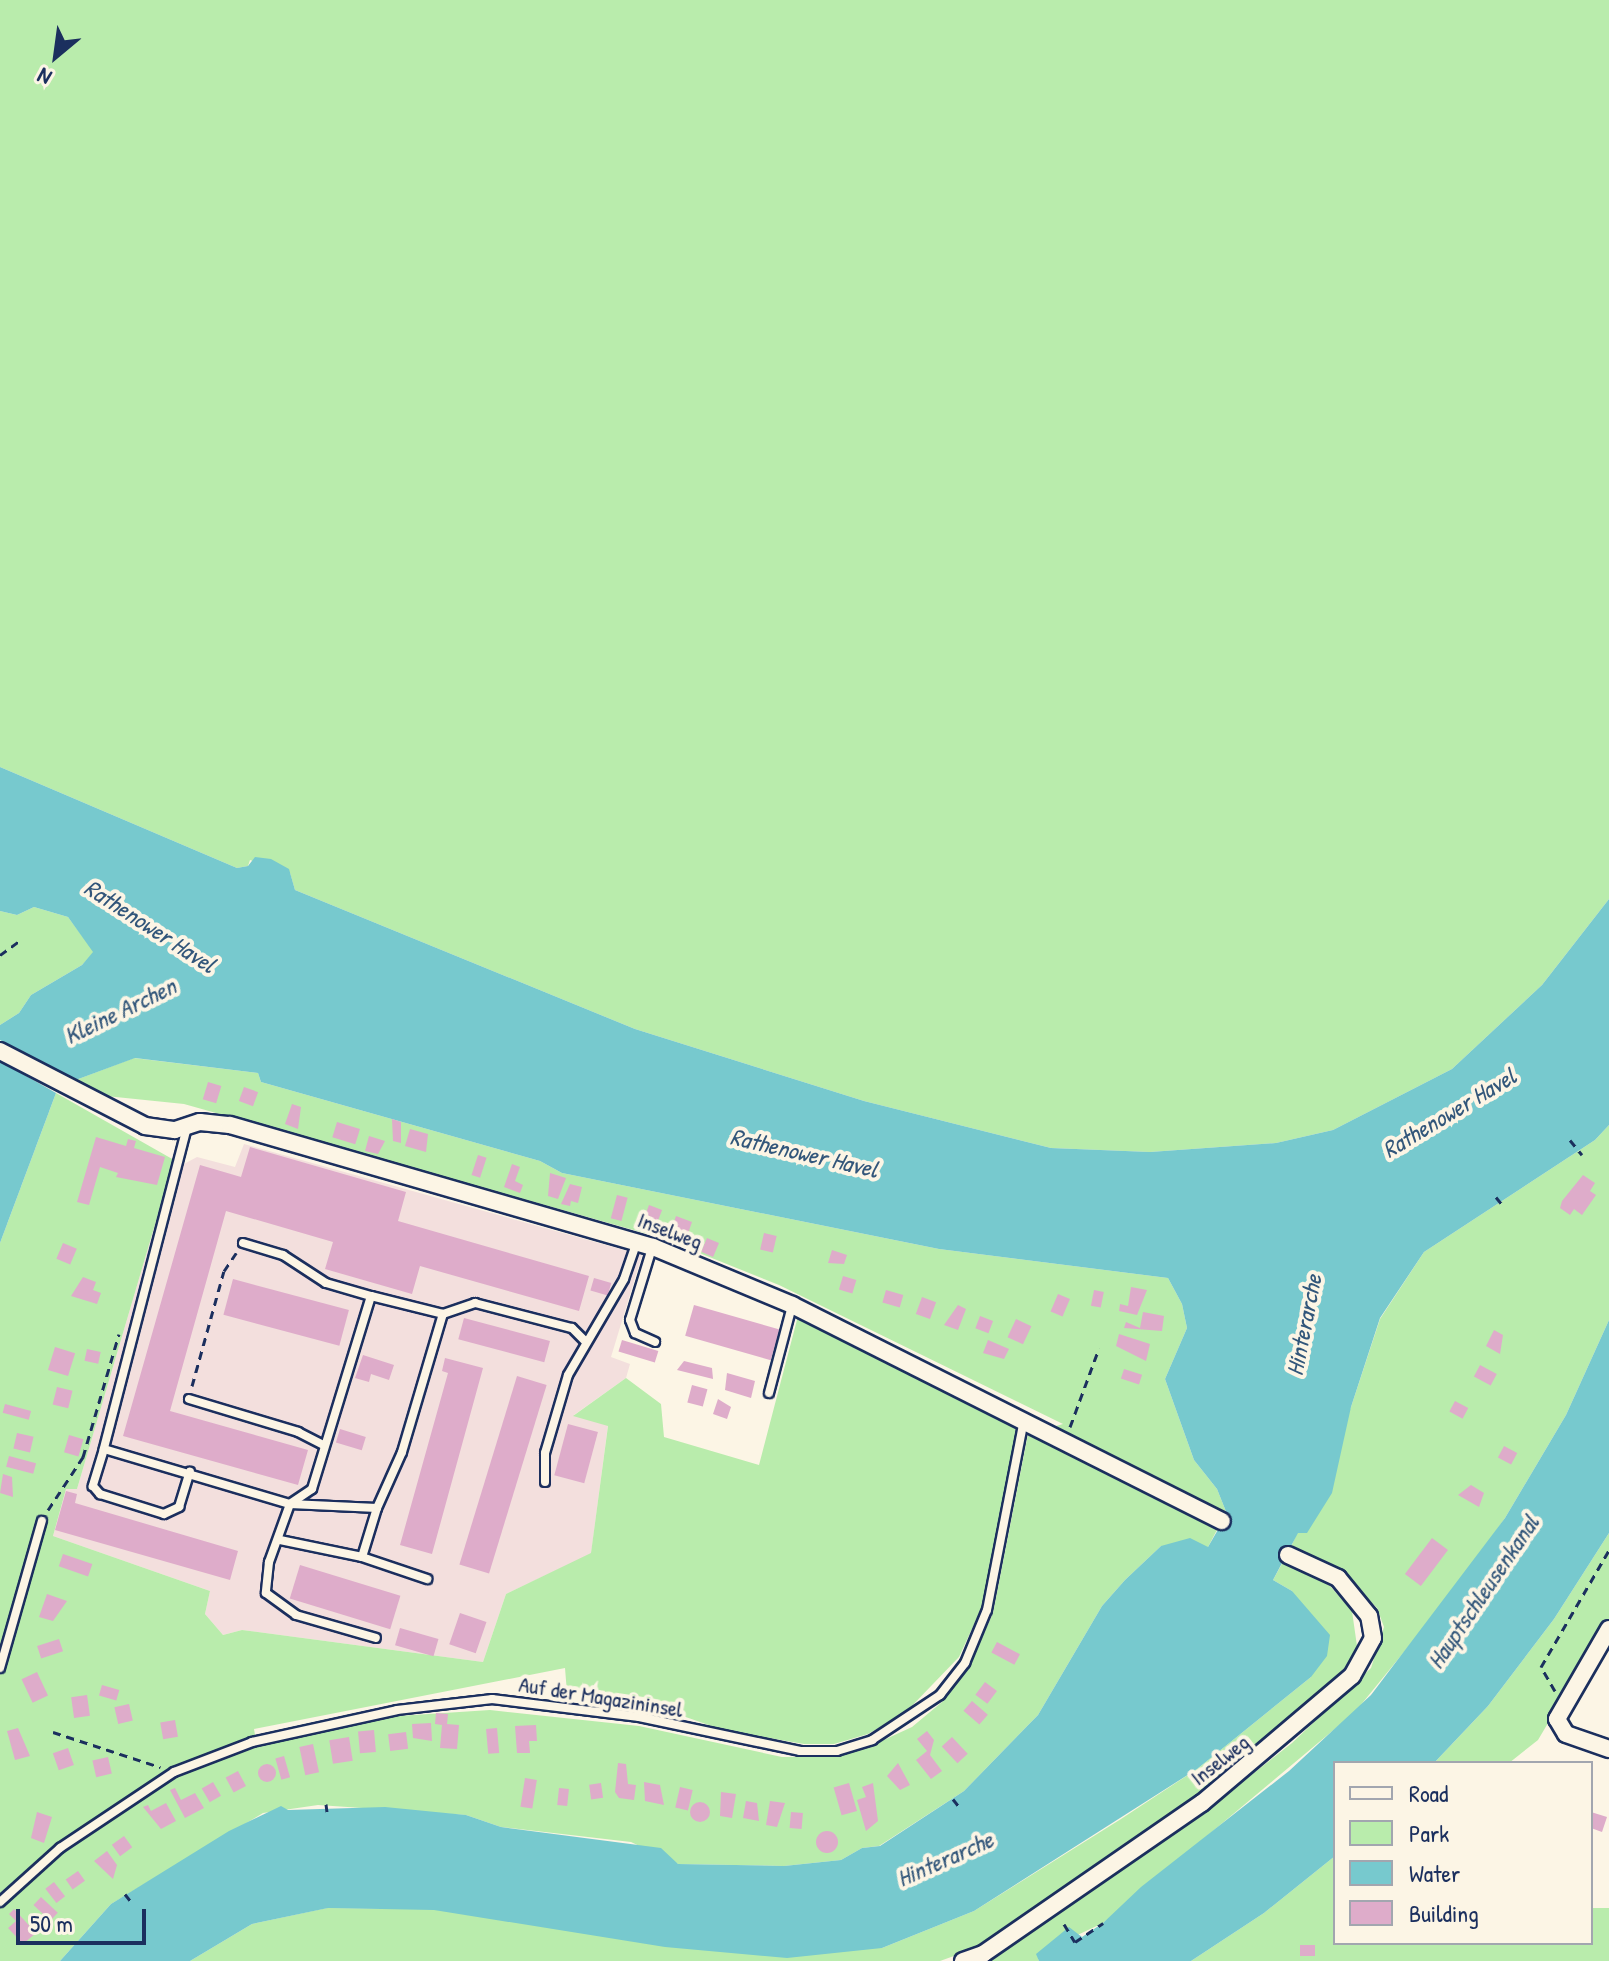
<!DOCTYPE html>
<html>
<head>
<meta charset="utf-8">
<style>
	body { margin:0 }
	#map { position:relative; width:1609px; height:1961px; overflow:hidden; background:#fcf5e5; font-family:"Patrick Hand",sans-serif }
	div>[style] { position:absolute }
	.built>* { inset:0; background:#f3dfdd }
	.green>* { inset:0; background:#b9ecac }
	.water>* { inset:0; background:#77c9ce }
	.building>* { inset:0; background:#deacca; transform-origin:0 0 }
	.round { border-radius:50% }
	.path>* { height:3px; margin-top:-1.5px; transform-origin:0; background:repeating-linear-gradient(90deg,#1b2f5e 0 8px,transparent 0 14px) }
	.roads { filter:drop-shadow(2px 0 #1b2f5e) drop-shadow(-2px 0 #1b2f5e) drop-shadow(0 2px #1b2f5e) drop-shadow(0 -2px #1b2f5e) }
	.service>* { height:8px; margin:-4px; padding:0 4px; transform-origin:4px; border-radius:4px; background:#fcf5e5 }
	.minor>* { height:16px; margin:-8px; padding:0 8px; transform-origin:8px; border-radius:8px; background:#fcf5e5 }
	span { translate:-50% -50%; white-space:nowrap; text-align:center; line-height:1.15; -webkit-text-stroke:8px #fcf5e5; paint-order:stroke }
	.street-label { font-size:22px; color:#1b2f5e }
	.water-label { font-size:24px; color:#32567a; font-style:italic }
	.legend { position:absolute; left:1333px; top:1761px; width:260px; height:184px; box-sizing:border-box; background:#fcf5e5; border:2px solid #a2a6af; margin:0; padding:10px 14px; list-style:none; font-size:24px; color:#1b2f5e }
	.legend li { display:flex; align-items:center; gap:16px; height:40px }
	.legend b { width:40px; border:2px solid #a2a6af }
	.north { position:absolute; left:16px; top:16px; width:80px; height:80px; -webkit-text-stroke:6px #fcf5e5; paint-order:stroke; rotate:209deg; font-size:22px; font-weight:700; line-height:32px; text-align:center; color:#1b2f5e }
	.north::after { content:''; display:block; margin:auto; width:28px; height:36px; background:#1b2f5e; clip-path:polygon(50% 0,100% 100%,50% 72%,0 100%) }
	.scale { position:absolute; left:16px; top:1909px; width:130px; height:36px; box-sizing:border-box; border:4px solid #1b2f5e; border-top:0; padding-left:10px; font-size:24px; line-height:28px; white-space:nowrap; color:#1b2f5e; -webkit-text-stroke:6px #fcf5e5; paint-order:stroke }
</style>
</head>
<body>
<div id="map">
	<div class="built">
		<div style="clip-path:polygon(244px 1144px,642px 1255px,611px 1357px,630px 1364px,626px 1378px,574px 1415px,608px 1425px,591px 1554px,506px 1594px,483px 1662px,242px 1630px,223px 1635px,205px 1614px,210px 1591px,53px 1536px,66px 1489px,77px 1489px,174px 1160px,184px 1164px,197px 1157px,235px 1167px)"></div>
	</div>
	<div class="green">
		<div style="clip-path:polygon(0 0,1609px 0,1609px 899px,1542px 985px,1452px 1069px,1333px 1130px,1276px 1143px,1150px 1152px,1051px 1148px,864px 1101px,635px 1029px,295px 890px,290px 873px,250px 860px,248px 866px,237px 868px,0 767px)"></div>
		<div style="clip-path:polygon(34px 907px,68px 917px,94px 952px,82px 965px,31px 995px,19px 1013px,0 1025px,0 911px,17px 915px)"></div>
		<div style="clip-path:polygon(134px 1058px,258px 1073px,261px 1082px,540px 1161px,562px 1173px,939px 1249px,1168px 1278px,1182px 1304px,1187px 1328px,1165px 1379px,1194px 1460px,1217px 1489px,1227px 1514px,1207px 1503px,1198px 1515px,1219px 1526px,1208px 1547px,1161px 1546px,1125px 1580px,1102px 1606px,1038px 1715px,964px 1791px,879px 1846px,862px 1848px,841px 1860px,784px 1866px,678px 1864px,631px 1842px,501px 1827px,466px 1815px,318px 1805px,263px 1813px,111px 1904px,60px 1961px,0 1961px,0 1243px,56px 1093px,174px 1160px,77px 1489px,66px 1489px,53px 1536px,210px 1591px,205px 1614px,223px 1635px,242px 1630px,483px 1662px,506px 1594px,591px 1553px,608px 1426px,573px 1416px,626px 1378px,661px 1404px,664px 1437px,759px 1465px,798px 1316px,1003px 1417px,1018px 1431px,982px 1607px,959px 1657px,906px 1712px,868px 1734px,834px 1744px,804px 1744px,723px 1730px,634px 1699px,567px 1693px,565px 1668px,254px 1729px,257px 1747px,398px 1716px,490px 1710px,639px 1726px,782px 1757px,834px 1757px,875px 1744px,912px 1727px,942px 1702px,969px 1667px,993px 1613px,1028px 1434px,1063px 1424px,779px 1285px,662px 1238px,184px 1104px,106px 1096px,73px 1081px)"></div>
		<div style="clip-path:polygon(1609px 1125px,1609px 1320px,1566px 1415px,1505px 1518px,1452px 1593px,1355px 1712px,1103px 1923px,1037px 1954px,1039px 1961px,985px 1961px,1207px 1810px,1292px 1743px,1371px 1668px,1384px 1627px,1377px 1608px,1340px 1570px,1291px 1547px,1351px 1407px,1380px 1319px,1424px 1252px,1595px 1140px)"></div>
		<div style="clip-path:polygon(1609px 1533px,1609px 1620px,1538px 1740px,1509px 1763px,1434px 1763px,1488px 1706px,1554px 1619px)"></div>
		<div style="clip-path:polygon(1284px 1560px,1330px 1586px,1352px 1611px,1357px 1646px,1351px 1661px,1322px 1692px,1200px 1795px,979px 1947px,940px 1961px,190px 1961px,252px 1924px,327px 1908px,434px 1909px,882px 1948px,974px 1911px,1121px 1819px,1197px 1769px,1311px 1677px,1292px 1591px,1273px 1580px)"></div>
		<div style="clip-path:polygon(1335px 1856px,1335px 1943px,1591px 1943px,1591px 1908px,1609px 1908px,1609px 1961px,1191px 1961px,1264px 1913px)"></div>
	</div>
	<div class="water">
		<div style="clip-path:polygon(0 767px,237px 868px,248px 866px,255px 857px,271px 859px,289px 869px,295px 890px,635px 1029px,864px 1101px,1051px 1148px,1150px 1152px,1276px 1143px,1333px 1130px,1452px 1069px,1542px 985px,1609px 899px,1609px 1125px,1595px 1140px,1424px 1252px,1380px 1318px,1351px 1407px,1332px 1493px,1307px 1533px,1298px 1533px,1273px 1580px,1292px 1591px,1330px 1635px,1327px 1656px,1311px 1677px,1197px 1769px,974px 1911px,882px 1948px,787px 1958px,665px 1947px,434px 1910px,328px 1908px,252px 1924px,190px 1961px,60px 1961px,111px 1904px,229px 1831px,281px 1806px,288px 1810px,385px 1807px,466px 1815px,501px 1827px,661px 1848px,678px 1864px,784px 1866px,841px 1860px,862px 1848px,880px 1846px,964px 1791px,1038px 1715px,1102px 1606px,1125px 1580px,1161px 1546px,1190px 1538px,1208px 1547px,1227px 1514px,1217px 1489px,1194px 1460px,1165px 1379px,1187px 1328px,1182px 1304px,1168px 1278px,939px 1249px,562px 1173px,540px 1161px,261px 1082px,258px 1073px,135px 1058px,73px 1081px,0 1040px,0 1025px,19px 1013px,31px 995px,82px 965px,93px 952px,68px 917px,34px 907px,17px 915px,0 911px)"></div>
		<div style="clip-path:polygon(0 1061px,56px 1093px,0 1243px)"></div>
		<div style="clip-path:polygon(1609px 1320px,1609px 1533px,1554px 1619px,1488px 1706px,1434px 1763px,1335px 1763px,1335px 1856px,1264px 1913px,1191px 1961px,1039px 1961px,1036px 1954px,1069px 1927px,1082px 1937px,1103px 1923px,1141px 1887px,1289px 1771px,1371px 1695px,1505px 1518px,1566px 1415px)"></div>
	</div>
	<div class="building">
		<div style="left:208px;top:1082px;width:14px;height:18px;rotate:17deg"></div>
		<div style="left:244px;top:1087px;width:15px;height:15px;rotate:20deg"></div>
		<div style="clip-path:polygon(292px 1104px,301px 1107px,298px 1129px,285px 1124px)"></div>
		<div style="clip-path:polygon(392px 1119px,401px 1122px,401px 1143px,393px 1141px)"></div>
		<div style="left:337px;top:1122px;width:24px;height:16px;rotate:17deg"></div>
		<div style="clip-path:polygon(410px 1129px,428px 1134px,426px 1152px,405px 1146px)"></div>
		<div style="clip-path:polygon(369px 1136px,385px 1141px,378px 1154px,365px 1151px)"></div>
		<div style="clip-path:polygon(96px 1137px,126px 1146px,128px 1139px,136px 1141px,134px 1148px,165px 1157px,157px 1185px,116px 1177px,118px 1173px,100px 1167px,89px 1205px,77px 1202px)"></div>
		<div style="clip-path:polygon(250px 1147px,406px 1192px,398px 1221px,589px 1276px,579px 1311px,420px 1266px,412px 1294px,325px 1269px,333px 1242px,226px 1211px,170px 1411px,308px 1450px,298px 1485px,123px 1436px,200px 1165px,241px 1177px)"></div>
		<div style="left:478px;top:1155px;width:9px;height:21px;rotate:18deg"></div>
		<div style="clip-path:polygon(512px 1164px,520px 1167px,515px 1181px,523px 1185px,520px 1193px,504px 1187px)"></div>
		<div style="clip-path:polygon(550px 1173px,566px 1178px,558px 1199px,548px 1196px)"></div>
		<div style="clip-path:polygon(1583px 1175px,1595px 1183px,1590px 1191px,1596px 1195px,1582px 1215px,1574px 1209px,1570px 1215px,1560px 1208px,1562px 1201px)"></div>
		<div style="clip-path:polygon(570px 1184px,582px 1187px,578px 1203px,571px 1201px,570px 1206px,561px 1204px)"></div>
		<div style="left:617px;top:1195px;width:11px;height:24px;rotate:15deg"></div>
		<div style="left:649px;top:1205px;width:14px;height:24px;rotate:21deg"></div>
		<div style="clip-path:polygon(676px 1216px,692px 1222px,686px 1239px,672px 1228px)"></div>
		<div style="left:764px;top:1233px;width:13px;height:17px;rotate:13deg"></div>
		<div style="left:707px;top:1238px;width:13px;height:15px;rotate:23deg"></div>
		<div style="left:63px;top:1243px;width:15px;height:17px;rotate:23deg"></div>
		<div style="clip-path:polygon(832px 1250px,847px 1255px,844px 1264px,828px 1263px)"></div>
		<div style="left:843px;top:1276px;width:14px;height:14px;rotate:17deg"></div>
		<div style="clip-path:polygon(83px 1277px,96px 1282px,93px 1290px,101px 1293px,97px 1304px,71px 1296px)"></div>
		<div style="left:594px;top:1278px;width:18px;height:13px;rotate:16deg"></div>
		<div style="left:233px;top:1279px;width:120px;height:37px;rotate:15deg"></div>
		<div style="clip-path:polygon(1131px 1287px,1147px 1290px,1137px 1315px,1119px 1311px,1120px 1304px,1128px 1306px)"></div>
		<div style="left:886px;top:1290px;width:18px;height:13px;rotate:16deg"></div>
		<div style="left:1094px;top:1290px;width:10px;height:16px;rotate:11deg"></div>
		<div style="left:1058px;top:1294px;width:13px;height:19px;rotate:23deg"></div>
		<div style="left:922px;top:1297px;width:15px;height:18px;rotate:20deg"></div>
		<div style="left:694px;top:1305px;width:89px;height:32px;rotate:16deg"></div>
		<div style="clip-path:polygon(958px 1305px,966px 1309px,958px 1330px,944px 1325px)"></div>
		<div style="clip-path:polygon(1143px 1312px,1164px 1316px,1162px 1331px,1124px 1328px,1126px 1322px,1140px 1328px)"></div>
		<div style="left:980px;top:1316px;width:14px;height:13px;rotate:21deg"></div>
		<div style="left:464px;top:1318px;width:89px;height:22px;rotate:15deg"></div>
		<div style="left:1016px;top:1319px;width:17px;height:20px;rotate:25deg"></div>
		<div style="clip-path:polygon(1494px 1330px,1503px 1335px,1500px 1354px,1486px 1346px)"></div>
		<div style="clip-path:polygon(1119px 1334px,1150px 1344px,1146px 1361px,1116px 1346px)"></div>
		<div style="left:622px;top:1340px;width:38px;height:12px;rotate:17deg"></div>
		<div style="clip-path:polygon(988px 1340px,1009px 1349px,1004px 1359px,983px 1353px)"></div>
		<div style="left:55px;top:1347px;width:21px;height:24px;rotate:17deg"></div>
		<div style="left:87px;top:1349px;width:14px;height:12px;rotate:12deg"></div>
		<div style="clip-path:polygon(363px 1355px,394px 1365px,389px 1380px,371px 1374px,369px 1382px,355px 1378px)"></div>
		<div style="clip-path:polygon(445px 1358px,483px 1368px,432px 1554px,400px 1545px,448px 1373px,442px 1371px)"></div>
		<div style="clip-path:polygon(684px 1361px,712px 1368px,713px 1379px,677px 1370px)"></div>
		<div style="left:1480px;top:1365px;width:19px;height:13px;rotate:28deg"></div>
		<div style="left:1124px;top:1369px;width:19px;height:10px;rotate:18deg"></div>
		<div style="clip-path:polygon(727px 1373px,755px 1381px,751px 1398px,725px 1390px)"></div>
		<div style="left:517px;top:1376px;width:31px;height:197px;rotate:17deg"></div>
		<div style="left:692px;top:1385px;width:16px;height:18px;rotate:15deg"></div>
		<div style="left:57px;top:1387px;width:16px;height:18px;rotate:14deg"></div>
		<div style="clip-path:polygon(718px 1399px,731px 1407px,727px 1419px,713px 1414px)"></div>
		<div style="left:1455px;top:1401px;width:15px;height:12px;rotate:28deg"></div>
		<div style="left:5px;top:1404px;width:27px;height:9px;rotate:15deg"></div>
		<div style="left:568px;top:1424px;width:31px;height:53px;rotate:15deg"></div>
		<div style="left:340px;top:1429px;width:27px;height:14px;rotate:17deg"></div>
		<div style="left:17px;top:1433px;width:17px;height:16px;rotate:13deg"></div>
		<div style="left:69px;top:1435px;width:15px;height:18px;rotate:16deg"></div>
		<div style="left:1504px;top:1446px;width:15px;height:13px;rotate:28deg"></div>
		<div style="left:9px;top:1456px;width:28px;height:11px;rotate:15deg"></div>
		<div style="clip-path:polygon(3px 1474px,12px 1477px,13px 1497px,0 1493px)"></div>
		<div style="clip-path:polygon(1471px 1485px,1484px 1493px,1479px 1507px,1458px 1495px)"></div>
		<div style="clip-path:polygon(66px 1491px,77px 1494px,75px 1503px,238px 1551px,230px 1580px,55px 1530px)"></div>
		<div style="left:1432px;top:1538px;width:20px;height:45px;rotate:37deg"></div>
		<div style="left:63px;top:1554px;width:31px;height:13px;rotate:19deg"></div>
		<div style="left:300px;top:1565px;width:105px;height:35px;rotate:17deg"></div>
		<div style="clip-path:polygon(47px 1594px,67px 1601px,53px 1621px,39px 1617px)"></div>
		<div style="left:460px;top:1613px;width:28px;height:33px;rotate:19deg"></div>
		<div style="left:400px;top:1628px;width:40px;height:18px;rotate:16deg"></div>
		<div style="left:59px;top:1639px;width:13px;height:23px;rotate:72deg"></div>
		<div style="left:997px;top:1642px;width:26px;height:12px;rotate:28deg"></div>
		<div style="left:37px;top:1672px;width:26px;height:17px;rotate:65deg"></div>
		<div style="left:985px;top:1682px;width:15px;height:16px;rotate:37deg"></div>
		<div style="left:102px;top:1685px;width:18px;height:11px;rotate:16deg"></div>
		<div style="left:87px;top:1695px;width:21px;height:16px;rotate:82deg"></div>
		<div style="left:972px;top:1701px;width:21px;height:13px;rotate:41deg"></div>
		<div style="left:129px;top:1704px;width:17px;height:15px;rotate:77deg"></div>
		<div style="clip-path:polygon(436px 1713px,448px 1714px,447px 1724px,459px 1725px,457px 1749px,440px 1748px,442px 1725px,435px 1724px)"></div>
		<div style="left:175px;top:1720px;width:17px;height:15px;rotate:80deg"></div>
		<div style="clip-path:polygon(431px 1723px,432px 1741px,413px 1738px,412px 1724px)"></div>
		<div style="clip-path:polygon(536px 1725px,537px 1741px,529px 1741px,530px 1753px,517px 1753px,515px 1726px)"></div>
		<div style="clip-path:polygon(18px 1728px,30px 1756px,15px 1760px,7px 1731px)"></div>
		<div style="left:497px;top:1728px;width:25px;height:11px;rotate:85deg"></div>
		<div style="left:374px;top:1730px;width:22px;height:16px;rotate:85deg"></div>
		<div style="clip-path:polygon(927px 1731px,934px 1740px,930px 1755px,942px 1771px,931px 1779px,916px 1760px,927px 1751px,917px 1739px)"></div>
		<div style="left:406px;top:1732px;width:17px;height:18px;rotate:83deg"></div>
		<div style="left:349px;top:1737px;width:24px;height:20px;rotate:81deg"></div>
		<div style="left:952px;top:1737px;width:23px;height:14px;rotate:47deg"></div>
		<div style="left:313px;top:1744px;width:29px;height:14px;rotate:78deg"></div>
		<div style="left:68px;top:1748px;width:18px;height:16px;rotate:71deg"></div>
		<div style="left:284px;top:1756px;width:22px;height:9px;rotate:74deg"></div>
		<div style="left:108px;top:1757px;width:17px;height:16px;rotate:77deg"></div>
		<div style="clip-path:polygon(618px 1763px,626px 1764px,628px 1784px,636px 1785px,634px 1800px,619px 1798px,615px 1792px)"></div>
		<div style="clip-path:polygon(898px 1763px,910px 1785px,900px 1790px,887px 1776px)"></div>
		<div class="round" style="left:258px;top:1764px;width:18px;height:18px"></div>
		<div style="left:238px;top:1771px;width:17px;height:14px;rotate:62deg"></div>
		<div style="left:525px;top:1778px;width:12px;height:29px;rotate:9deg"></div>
		<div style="left:213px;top:1782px;width:16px;height:13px;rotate:60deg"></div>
		<div style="clip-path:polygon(644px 1782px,660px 1785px,664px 1805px,645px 1801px)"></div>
		<div style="left:601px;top:1783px;width:15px;height:12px;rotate:82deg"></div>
		<div style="left:849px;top:1783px;width:29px;height:16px;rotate:74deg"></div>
		<div style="clip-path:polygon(873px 1783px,878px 1821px,866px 1831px,857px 1800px,866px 1797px,862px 1787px)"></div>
		<div style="left:680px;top:1787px;width:13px;height:21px;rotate:13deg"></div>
		<div style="clip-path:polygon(175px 1788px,181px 1800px,195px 1793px,204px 1808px,185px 1818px,170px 1790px)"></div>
		<div style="left:559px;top:1788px;width:10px;height:17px;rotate:6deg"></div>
		<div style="clip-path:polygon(721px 1792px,736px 1794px,732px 1818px,720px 1816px)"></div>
		<div style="clip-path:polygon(746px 1801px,757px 1803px,759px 1821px,743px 1818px)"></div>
		<div style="clip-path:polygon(770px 1801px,785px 1803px,777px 1827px,766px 1825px)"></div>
		<div class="round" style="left:690px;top:1802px;width:20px;height:20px"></div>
		<div style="clip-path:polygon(166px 1803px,176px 1821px,161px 1829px,143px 1807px,148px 1805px,151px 1811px)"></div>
		<div style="clip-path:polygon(37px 1812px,52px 1817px,44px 1843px,31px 1838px)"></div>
		<div style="left:791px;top:1812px;width:12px;height:16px;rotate:5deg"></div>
		<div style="clip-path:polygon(1591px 1812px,1607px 1817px,1602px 1832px,1591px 1828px)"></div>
		<div class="round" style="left:816px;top:1831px;width:22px;height:22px"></div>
		<div style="left:124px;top:1836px;width:14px;height:15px;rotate:54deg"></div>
		<div style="clip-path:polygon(107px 1851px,117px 1865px,113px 1879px,94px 1861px)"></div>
		<div style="left:78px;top:1871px;width:12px;height:15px;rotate:55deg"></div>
		<div style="left:54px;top:1882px;width:18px;height:11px;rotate:52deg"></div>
		<div style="left:41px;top:1897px;width:23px;height:11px;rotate:43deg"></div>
		<div style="clip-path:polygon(14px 1909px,36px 1933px,23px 1944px,8px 1928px,16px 1921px,9px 1914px)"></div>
		<div style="left:1315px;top:1945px;width:11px;height:15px;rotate:90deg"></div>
	</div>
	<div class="path">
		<div style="left:0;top:955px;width:24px;rotate:-36deg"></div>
		<div style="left:1570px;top:1140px;width:19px;rotate:51deg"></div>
		<div style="left:1496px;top:1197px;width:13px;rotate:51deg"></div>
		<div style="left:192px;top:1386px;width:119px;rotate:-74.5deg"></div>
		<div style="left:224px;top:1271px;width:22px;rotate:-56deg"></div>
		<div style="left:1070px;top:1427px;width:84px;rotate:-69.8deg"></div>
		<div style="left:48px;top:1510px;width:64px;rotate:-56.6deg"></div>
		<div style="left:83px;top:1457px;width:128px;rotate:-73.7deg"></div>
		<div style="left:1555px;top:1691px;width:28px;rotate:-120deg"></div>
		<div style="left:1541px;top:1667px;width:135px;rotate:-59.8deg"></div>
		<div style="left:53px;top:1732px;width:113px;rotate:18.1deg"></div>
		<div style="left:953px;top:1799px;width:11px;rotate:52deg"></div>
		<div style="left:326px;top:1804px;width:8px;rotate:83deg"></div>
		<div style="left:125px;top:1894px;width:11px;rotate:52deg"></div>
		<div style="left:1064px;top:1924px;width:21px;rotate:59deg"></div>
		<div style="left:1075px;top:1942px;width:34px;rotate:-34deg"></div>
	</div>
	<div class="roads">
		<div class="service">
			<div style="left:187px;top:1127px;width:333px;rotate:104.5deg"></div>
			<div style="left:104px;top:1449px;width:194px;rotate:16.5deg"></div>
			<div style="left:290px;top:1504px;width:87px;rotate:2.6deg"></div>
			<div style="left:377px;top:1508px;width:61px;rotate:-65.9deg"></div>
			<div style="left:402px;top:1452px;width:144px;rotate:-73.5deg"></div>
			<div style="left:243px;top:1243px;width:42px;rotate:16.7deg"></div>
			<div style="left:283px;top:1255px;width:51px;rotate:33.1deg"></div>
			<div style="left:326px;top:1283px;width:47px;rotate:16.1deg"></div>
			<div style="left:371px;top:1296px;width:74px;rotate:14deg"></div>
			<div style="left:443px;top:1314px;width:34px;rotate:-19deg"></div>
			<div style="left:475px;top:1303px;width:100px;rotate:14.5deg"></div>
			<div style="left:572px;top:1328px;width:20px;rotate:45deg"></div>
			<div style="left:652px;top:1248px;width:75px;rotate:107deg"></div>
			<div style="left:630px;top:1320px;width:14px;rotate:69deg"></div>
			<div style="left:635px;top:1333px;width:22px;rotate:24deg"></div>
			<div style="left:371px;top:1296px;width:202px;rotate:107deg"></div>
			<div style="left:312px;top:1489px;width:27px;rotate:146deg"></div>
			<div style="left:290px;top:1504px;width:62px;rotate:109.9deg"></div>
			<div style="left:269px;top:1562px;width:31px;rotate:96deg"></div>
			<div style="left:266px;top:1593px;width:37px;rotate:36deg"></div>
			<div style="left:296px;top:1615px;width:83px;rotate:16deg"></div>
			<div style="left:769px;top:1393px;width:90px;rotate:-75.2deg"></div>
			<div style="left:189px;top:1399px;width:114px;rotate:16.8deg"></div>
			<div style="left:298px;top:1432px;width:28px;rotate:27deg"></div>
			<div style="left:104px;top:1449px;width:39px;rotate:107deg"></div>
			<div style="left:93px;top:1486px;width:11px;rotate:49deg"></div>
			<div style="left:100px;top:1494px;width:67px;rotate:17.4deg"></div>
			<div style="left:164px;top:1514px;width:17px;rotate:-25deg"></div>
			<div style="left:179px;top:1507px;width:37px;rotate:-73deg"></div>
			<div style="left:545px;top:1482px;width:29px;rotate:-90deg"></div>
			<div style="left:545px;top:1453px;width:81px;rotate:-73.6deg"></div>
			<div style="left:568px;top:1375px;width:111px;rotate:-59.7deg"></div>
			<div style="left:624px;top:1279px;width:39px;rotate:-71deg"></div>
			<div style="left:280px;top:1540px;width:84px;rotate:11.7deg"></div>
			<div style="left:362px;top:1557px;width:51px;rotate:-73deg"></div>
			<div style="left:362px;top:1557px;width:69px;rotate:18.7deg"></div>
			<div style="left:0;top:1668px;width:153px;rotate:-74.1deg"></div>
			<div style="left:0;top:1902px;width:81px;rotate:-42deg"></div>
			<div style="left:60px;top:1848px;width:137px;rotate:-33.7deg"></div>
			<div style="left:174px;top:1772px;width:84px;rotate:-21deg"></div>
			<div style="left:252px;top:1742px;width:148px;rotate:-12.4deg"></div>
			<div style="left:397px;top:1710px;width:96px;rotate:-6.6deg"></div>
			<div style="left:492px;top:1699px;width:148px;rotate:7deg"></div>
			<div style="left:639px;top:1717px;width:165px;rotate:11.9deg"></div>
			<div style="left:800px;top:1751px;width:37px"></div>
			<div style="left:837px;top:1751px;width:37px;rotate:-17deg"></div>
			<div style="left:872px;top:1740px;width:82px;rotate:-33.5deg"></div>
			<div style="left:940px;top:1695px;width:41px;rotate:-52deg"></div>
			<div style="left:965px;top:1663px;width:57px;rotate:-67.5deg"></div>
			<div style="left:987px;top:1610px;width:194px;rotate:-79deg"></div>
		</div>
		<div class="minor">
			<div style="left:0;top:1051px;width:163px;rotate:27.3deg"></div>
			<div style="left:145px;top:1126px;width:30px;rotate:8deg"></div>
			<div style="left:175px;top:1130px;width:26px;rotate:-18deg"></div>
			<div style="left:200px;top:1122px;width:30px;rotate:6deg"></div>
			<div style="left:230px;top:1125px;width:440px;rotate:16.1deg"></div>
			<div style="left:653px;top:1247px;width:151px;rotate:22.6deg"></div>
			<div style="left:792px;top:1305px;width:481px;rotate:26.7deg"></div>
			<div style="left:1609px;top:1629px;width:104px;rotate:120deg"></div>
			<div style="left:1557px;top:1719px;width:17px;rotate:59deg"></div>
			<div style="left:1566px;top:1734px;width:46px;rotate:19.2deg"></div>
			<div style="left:963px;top:1961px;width:21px;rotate:-19deg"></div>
			<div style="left:983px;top:1954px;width:266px;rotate:-34.6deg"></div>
			<div style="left:1202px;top:1803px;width:197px;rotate:-40.3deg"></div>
			<div style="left:1352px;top:1676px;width:43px;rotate:-61.1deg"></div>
			<div style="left:1373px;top:1638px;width:22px;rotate:-100deg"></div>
			<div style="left:1369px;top:1616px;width:49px;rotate:-129.2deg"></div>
			<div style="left:1338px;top:1578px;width:55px;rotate:-155.3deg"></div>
		</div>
	</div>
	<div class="street-label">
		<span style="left:670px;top:1231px;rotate:21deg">Inselweg</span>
		<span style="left:601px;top:1697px;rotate:9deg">Auf der Magazininsel</span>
		<span style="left:1220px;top:1760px;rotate:-38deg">Inselweg</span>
	</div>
	<div class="water-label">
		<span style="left:150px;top:926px;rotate:33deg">Rathenower Havel</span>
		<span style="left:120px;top:1011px;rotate:-26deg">Kleine Archen</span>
		<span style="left:1449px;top:1113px;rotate:-31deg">Rathenower Havel</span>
		<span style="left:804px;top:1153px;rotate:13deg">Rathenower Havel</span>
		<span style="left:1304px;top:1325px;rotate:-79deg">Hinterarche</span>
		<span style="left:1483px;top:1592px;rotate:-56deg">Hauptschleusenkanal</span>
		<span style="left:945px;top:1859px;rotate:-24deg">Hinterarche</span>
	</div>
	<ul class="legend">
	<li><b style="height:10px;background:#fcf5e5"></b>Road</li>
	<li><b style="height:22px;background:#b9ecac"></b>Park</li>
	<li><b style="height:22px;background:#77c9ce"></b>Water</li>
	<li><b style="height:22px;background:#deacca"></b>Building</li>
	</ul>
	<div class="north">N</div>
	<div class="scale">50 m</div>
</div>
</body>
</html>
